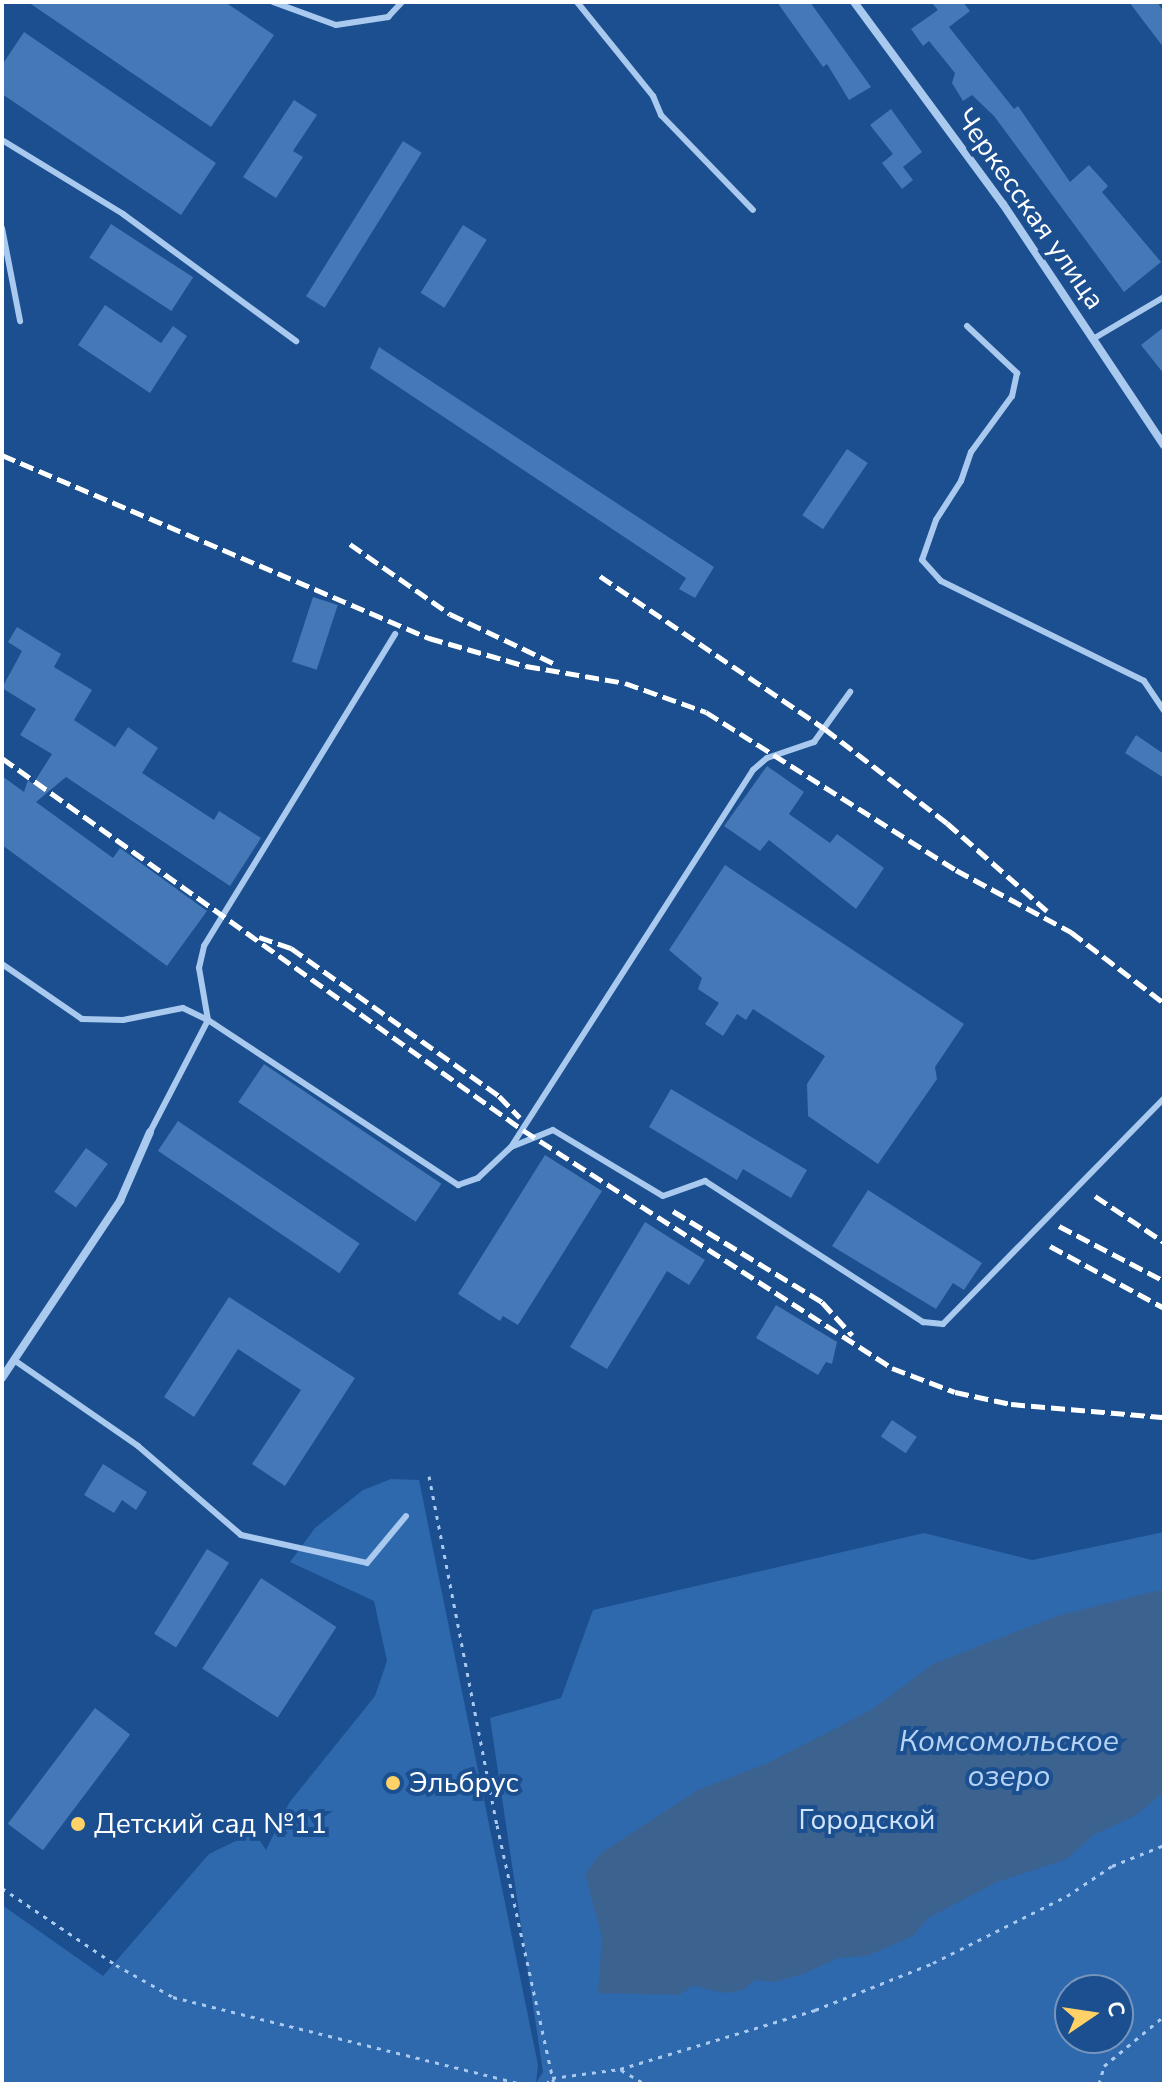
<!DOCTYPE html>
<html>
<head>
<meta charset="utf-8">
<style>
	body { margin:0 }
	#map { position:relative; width:1166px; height:2086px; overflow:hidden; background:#1b4f8f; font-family:"Nunito Sans",sans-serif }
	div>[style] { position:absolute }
	.green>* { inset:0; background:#2e69ad }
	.water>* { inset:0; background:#3c6290 }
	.building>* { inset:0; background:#4478b7; transform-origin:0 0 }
	.path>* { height:3px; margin-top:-1.5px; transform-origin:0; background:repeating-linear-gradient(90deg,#a9c9ee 0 4px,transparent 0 10px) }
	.lane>* { height:6px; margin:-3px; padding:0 3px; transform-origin:3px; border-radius:3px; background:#a9c9ee }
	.street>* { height:8px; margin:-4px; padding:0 4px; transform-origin:4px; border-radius:4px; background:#a9c9ee }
	.rail>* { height:5px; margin-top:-2.5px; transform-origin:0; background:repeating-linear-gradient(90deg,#fff 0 14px,transparent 0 20px) }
	.dots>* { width:22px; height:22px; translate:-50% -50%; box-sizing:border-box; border:4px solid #1b4f8f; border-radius:50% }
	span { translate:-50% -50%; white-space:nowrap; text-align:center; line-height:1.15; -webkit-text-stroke:8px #1b4f8f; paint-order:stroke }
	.street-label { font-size:28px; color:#fff }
	.poi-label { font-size:28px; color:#fff }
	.left { translate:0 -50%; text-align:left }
	.park-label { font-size:28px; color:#cfe3fa }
	.water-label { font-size:30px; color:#b5d3f5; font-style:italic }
	.frame { position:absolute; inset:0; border:4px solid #fff; pointer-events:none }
	.north { position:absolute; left:1054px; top:1974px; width:80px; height:80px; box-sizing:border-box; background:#1b4f8f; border:2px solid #7695bc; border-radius:50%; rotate:77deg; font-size:22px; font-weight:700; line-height:32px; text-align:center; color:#fff }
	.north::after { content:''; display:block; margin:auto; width:28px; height:36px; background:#ffd166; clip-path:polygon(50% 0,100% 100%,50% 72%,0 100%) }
</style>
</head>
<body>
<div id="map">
	<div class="green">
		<div style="clip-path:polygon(evenodd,391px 1479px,419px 1480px,538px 2065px,536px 2083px,543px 2072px,490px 1718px,561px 1698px,593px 1610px,924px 1533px,1032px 1560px,1164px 1532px,1164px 2084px,2px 2084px,2px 1905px,103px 1976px,209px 1854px,254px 1832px,266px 1850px,289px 1803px,375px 1696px,387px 1661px,374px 1601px,290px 1562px,315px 1528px,363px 1490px,391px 1479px,1070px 1990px,1118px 1990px,1118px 2038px,1070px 2038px,1070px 1990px)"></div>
	</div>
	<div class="water">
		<div style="clip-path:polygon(1164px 1589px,1164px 1792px,1135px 1816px,1093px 1835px,1067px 1859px,997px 1882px,928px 1918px,913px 1936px,867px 1956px,838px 1958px,803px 1974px,775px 1982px,755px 1980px,743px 1990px,724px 1993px,693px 1986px,679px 1995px,598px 1993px,602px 1937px,585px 1874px,601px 1853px,698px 1790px,768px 1763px,871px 1710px,933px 1664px,1057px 1616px)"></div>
	</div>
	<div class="building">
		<div style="clip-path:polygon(28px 2px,225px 2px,274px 35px,211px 127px)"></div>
		<div style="clip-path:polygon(777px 2px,810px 2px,871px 87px,849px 100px,827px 64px,823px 67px)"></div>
		<div style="clip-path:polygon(931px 2px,963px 2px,970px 11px,949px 27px,1014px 109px,1018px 106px,1070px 182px,1089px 165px,1108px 186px,1102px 192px,1161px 262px,1124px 292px,994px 116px,972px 95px,963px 101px,952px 83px,955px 73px,929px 41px,923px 46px,911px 29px,938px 10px)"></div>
		<div style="clip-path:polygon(1129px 2px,1157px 2px,1164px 12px,1164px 48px)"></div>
		<div style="clip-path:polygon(24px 32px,216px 163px,181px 215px,2px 94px,2px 65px)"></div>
		<div style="clip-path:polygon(294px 100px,317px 115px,293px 151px,303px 157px,276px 198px,243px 177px)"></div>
		<div style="clip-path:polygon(891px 109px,922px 152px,903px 167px,913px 180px,902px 189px,882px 163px,893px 154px,870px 125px)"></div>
		<div style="left:403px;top:141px;width:22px;height:183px;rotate:32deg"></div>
		<div style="left:111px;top:224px;width:98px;height:40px;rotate:33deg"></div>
		<div style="left:463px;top:225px;width:28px;height:80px;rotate:32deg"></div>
		<div style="clip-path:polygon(105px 305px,161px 343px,173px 326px,187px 336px,150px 393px,78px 345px)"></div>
		<div style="clip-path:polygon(1164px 327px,1164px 374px,1141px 345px)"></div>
		<div style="clip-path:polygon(379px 347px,714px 567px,695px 598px,679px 589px,686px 578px,370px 368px)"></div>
		<div style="left:847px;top:449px;width:25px;height:80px;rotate:34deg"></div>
		<div style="left:313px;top:597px;width:26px;height:68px;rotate:18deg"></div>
		<div style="clip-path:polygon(17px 627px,61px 654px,54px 667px,92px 690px,74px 720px,115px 747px,128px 727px,158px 748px,142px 773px,214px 820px,219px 811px,261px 838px,230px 886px,66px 777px,36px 802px,113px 858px,120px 848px,207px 911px,167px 966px,2px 845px,2px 776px,24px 792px,28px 780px,33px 784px,52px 754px,20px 735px,36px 709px,2px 688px,22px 651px,8px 642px)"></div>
		<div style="clip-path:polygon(1136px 735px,1164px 754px,1164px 778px,1125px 753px)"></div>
		<div style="clip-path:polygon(767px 766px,804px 792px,789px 814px,830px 843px,837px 834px,884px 868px,856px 909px,769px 840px,760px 851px,724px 826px)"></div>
		<div style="clip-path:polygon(725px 865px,964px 1024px,935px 1067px,937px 1079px,878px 1164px,808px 1116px,807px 1084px,825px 1056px,753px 1009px,746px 1020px,737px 1014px,723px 1036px,705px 1024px,719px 1003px,698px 989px,702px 978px,669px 950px)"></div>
		<div style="left:264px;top:1064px;width:214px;height:46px;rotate:34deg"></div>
		<div style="clip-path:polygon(671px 1089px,807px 1170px,791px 1198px,743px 1169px,737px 1180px,649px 1127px)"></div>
		<div style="left:178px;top:1121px;width:219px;height:36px;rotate:34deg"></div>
		<div style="left:86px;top:1148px;width:27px;height:54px;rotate:36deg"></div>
		<div style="clip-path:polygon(545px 1155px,602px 1191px,518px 1325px,503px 1316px,500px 1321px,458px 1294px)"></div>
		<div style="clip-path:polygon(868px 1190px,982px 1263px,964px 1290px,953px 1283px,936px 1309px,832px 1246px)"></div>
		<div style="clip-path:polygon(645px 1222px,705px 1260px,689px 1285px,667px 1271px,607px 1369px,570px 1347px)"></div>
		<div style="clip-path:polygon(229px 1297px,355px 1378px,285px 1486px,252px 1464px,301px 1390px,238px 1349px,194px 1417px,164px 1397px)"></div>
		<div style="clip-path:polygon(776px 1305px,837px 1342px,832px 1364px,826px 1362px,818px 1375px,756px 1338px)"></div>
		<div style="left:892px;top:1420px;width:30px;height:20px;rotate:34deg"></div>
		<div style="clip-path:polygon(103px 1464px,147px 1492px,136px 1510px,122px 1500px,114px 1513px,84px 1495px)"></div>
		<div style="left:207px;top:1549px;width:26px;height:100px;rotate:32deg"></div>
		<div style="left:261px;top:1578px;width:90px;height:108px;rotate:33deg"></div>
		<div style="left:95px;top:1708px;width:44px;height:145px;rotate:37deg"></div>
	</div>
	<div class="path">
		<div style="left:429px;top:1476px;width:356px;rotate:79deg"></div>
		<div style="left:497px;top:1825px;width:265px;rotate:77.6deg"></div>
		<div style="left:2px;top:1888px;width:138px;rotate:34deg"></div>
		<div style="left:116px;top:1965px;width:65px;rotate:29.3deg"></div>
		<div style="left:173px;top:1997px;width:360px;rotate:14deg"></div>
		<div style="left:621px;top:2070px;width:28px;rotate:30deg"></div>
		<div style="left:546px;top:2084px;width:8px;rotate:-45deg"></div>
		<div style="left:552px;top:2078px;width:69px;rotate:-7.5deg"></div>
		<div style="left:620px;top:2069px;width:204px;rotate:-16.8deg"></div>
		<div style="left:815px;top:2010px;width:127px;rotate:-21.7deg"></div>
		<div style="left:933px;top:1963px;width:150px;rotate:-26.6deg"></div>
		<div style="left:1067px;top:1896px;width:54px;rotate:-33.7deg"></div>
		<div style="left:1112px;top:1866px;width:56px;rotate:-22deg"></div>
		<div style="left:1099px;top:2084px;width:19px;rotate:-74deg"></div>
		<div style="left:1104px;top:2066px;width:78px;rotate:-39.8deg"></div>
	</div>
	<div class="lane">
		<div style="left:273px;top:2px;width:67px;rotate:20.1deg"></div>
		<div style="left:336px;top:25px;width:53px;rotate:-8.7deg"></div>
		<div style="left:388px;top:17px;width:21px;rotate:-47deg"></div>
		<div style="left:577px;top:2px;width:121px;rotate:51deg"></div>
		<div style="left:653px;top:96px;width:21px;rotate:67deg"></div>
		<div style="left:661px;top:115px;width:132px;rotate:45.9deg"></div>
		<div style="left:2px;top:140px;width:142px;rotate:31.4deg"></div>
		<div style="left:123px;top:214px;width:215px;rotate:36.3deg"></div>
		<div style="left:2px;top:228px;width:95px;rotate:79deg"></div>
		<div style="left:967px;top:326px;width:69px;rotate:43.2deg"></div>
		<div style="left:1017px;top:373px;width:24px;rotate:102deg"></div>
		<div style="left:1012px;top:396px;width:69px;rotate:126.2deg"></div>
		<div style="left:971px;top:452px;width:31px;rotate:109deg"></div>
		<div style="left:961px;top:481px;width:46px;rotate:122.7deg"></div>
		<div style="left:936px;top:520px;width:42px;rotate:109.3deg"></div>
		<div style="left:922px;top:560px;width:28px;rotate:48deg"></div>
		<div style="left:941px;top:581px;width:226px;rotate:26.2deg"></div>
		<div style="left:1144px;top:681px;width:36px;rotate:56deg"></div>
		<div style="left:1093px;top:339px;width:82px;rotate:-30.6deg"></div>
		<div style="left:2px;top:964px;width:97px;rotate:34.5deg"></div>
		<div style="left:82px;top:1019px;width:41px;rotate:1.4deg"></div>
		<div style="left:123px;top:1020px;width:61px;rotate:-11.3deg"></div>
		<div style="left:183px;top:1008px;width:28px;rotate:26deg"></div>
		<div style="left:208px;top:1020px;width:53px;rotate:-99.8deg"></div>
		<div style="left:199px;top:968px;width:23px;rotate:-77deg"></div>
		<div style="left:204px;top:946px;width:366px;rotate:-58.5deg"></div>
		<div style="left:150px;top:1132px;width:126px;rotate:-62.6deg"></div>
		<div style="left:208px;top:1020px;width:300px;rotate:33.4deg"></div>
		<div style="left:458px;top:1185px;width:21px;rotate:-19deg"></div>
		<div style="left:478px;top:1178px;width:45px;rotate:-43.2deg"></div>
		<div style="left:511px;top:1147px;width:45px;rotate:-22deg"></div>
		<div style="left:553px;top:1130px;width:128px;rotate:31deg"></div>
		<div style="left:663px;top:1196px;width:45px;rotate:-19.7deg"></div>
		<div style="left:705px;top:1181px;width:260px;rotate:32.9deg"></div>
		<div style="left:923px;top:1322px;width:20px;rotate:6deg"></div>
		<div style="left:943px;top:1324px;width:316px;rotate:-45.6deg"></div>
		<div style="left:511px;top:1147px;width:448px;rotate:-57.3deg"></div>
		<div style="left:753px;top:770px;width:18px;rotate:-41deg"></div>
		<div style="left:767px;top:758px;width:50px;rotate:-18.8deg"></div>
		<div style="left:814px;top:742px;width:62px;rotate:-54.2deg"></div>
		<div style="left:14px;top:1360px;width:151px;rotate:34.7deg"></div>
		<div style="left:138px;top:1446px;width:136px;rotate:40.8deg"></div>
		<div style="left:241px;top:1535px;width:129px;rotate:12.5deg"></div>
		<div style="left:367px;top:1563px;width:61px;rotate:-50.3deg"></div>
	</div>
	<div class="street">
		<div style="left:854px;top:2px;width:251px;rotate:53.6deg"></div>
		<div style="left:1003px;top:204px;width:290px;rotate:56.3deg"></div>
		<div style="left:2px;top:1378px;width:213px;rotate:-56.3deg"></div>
		<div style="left:120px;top:1201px;width:75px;rotate:-66.5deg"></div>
	</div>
	<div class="rail">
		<div style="left:2px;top:455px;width:465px;rotate:23.2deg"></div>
		<div style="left:429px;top:638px;width:101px;rotate:16.1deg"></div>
		<div style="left:526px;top:666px;width:100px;rotate:9.7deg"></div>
		<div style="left:625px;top:683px;width:86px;rotate:19.7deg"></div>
		<div style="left:706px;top:712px;width:296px;rotate:32.3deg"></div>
		<div style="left:956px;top:870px;width:131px;rotate:28.3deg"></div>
		<div style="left:1071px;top:932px;width:117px;rotate:37.4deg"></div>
		<div style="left:350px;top:544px;width:122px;rotate:35deg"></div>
		<div style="left:450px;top:614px;width:114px;rotate:25.4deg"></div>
		<div style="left:600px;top:576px;width:272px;rotate:34.2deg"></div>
		<div style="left:825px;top:729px;width:154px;rotate:37.6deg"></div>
		<div style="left:947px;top:823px;width:133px;rotate:41.3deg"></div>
		<div style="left:2px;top:758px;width:640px;rotate:35.53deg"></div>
		<div style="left:523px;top:1130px;width:439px;rotate:32.8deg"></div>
		<div style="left:892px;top:1368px;width:67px;rotate:20.9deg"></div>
		<div style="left:955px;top:1392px;width:57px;rotate:12.1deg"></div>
		<div style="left:1011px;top:1404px;width:154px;rotate:4.9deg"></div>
		<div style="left:259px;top:937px;width:34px;rotate:19deg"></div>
		<div style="left:291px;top:948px;width:255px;rotate:35.4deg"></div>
		<div style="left:499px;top:1096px;width:30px;rotate:46deg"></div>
		<div style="left:1095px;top:1196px;width:83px;rotate:33.7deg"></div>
		<div style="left:673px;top:1211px;width:175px;rotate:31.4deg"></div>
		<div style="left:822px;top:1302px;width:45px;rotate:47.7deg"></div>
		<div style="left:1059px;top:1226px;width:119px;rotate:27.6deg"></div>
		<div style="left:1050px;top:1246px;width:130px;rotate:28.5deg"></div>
	</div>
	<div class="dots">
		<div style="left:393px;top:1783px;background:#ffd166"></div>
		<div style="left:78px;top:1824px;background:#ffd166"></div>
	</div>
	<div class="street-label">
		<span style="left:1030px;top:209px;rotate:55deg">Черкесская улица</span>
	</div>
	<div class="poi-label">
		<span class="left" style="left:409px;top:1783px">Эльбрус</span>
		<span class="left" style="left:94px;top:1824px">Детский сад №11</span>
	</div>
	<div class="park-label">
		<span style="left:867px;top:1820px">Городской</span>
	</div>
	<div class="water-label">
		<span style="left:1009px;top:1759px">Комсомольское<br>озеро</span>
	</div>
	<div class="frame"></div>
	<div class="north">С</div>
</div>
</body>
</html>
